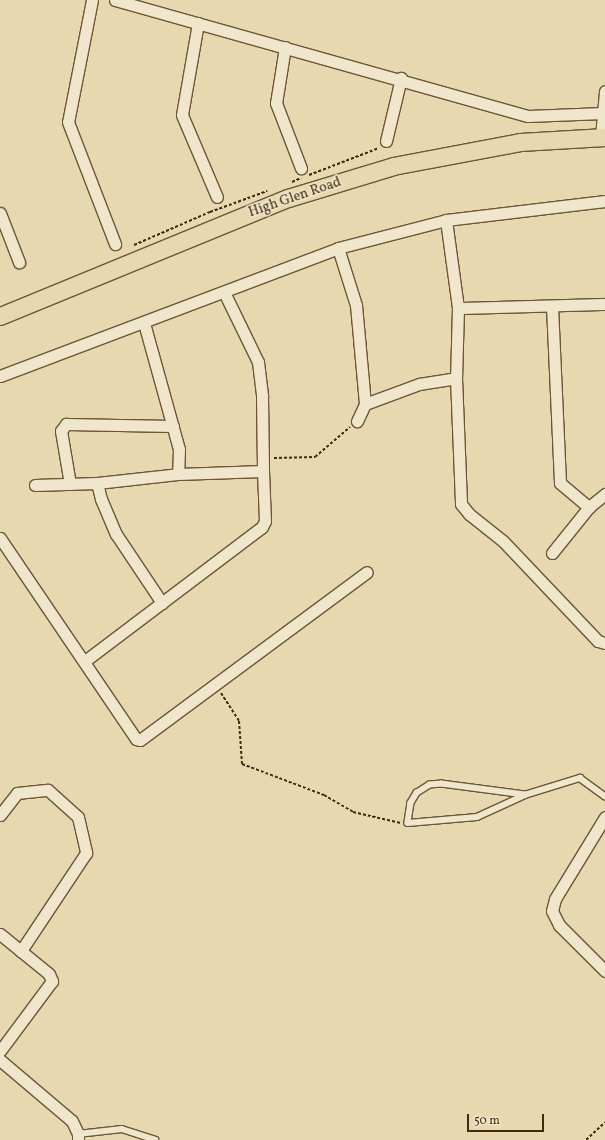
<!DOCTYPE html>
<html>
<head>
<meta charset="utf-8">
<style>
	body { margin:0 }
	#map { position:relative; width:605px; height:1140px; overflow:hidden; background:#e7d8b0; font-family:Vollkorn,serif }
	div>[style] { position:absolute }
	.path>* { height:2px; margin-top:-1px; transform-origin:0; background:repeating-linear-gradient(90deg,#422a0e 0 3px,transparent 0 5px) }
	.roads { filter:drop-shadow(1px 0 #6b5636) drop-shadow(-1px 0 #6b5636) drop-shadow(0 1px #6b5636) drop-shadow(0 -1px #6b5636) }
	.lane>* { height:5.5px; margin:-2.75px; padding:0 2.75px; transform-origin:2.75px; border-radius:2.75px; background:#efe6cc }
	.street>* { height:11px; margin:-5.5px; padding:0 5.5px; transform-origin:5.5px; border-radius:5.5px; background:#efe6cc }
	.primary>* { height:17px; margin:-8.5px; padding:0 8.5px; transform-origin:8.5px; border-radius:8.5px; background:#e7d8b0 }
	span { translate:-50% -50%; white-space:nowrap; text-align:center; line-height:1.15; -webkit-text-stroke:3px #efe6cc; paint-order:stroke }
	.street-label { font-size:14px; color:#422a0e }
	.scale { position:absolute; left:467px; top:1114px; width:77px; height:18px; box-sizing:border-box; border:2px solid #422a0e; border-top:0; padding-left:5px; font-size:12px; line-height:14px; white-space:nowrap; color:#422a0e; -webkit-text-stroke:3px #efe6cc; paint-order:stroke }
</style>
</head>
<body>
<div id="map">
	<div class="path">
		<div style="left:309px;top:175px;width:75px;rotate:-21.1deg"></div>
		<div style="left:292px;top:182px;width:10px;rotate:-24deg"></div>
		<div style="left:134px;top:245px;width:83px;rotate:-23.5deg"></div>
		<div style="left:210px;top:212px;width:61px;rotate:-20.2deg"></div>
		<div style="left:274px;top:458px;width:41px;rotate:-1.4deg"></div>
		<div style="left:315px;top:457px;width:46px;rotate:-40.6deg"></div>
		<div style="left:221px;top:693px;width:33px;rotate:57deg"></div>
		<div style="left:239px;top:721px;width:43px;rotate:86deg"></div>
		<div style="left:242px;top:764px;width:88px;rotate:20.7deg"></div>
		<div style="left:324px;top:795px;width:34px;rotate:30deg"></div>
		<div style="left:353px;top:812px;width:49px;rotate:12.9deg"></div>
		<div style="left:586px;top:1140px;width:26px;rotate:-43deg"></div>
	</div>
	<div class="roads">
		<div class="lane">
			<div style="left:525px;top:795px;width:84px;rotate:-172.5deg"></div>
			<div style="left:442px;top:784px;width:12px;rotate:175deg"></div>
			<div style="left:430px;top:785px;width:15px;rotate:148deg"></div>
			<div style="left:417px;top:793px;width:12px;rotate:121deg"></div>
			<div style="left:411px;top:803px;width:20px;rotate:99deg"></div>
			<div style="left:408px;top:823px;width:69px;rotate:-5deg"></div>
			<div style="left:477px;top:817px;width:53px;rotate:-24.6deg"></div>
			<div style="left:525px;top:795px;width:58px;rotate:-17.2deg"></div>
			<div style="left:580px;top:778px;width:31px;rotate:36deg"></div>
			<div style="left:78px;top:1134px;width:44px;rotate:-6.5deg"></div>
			<div style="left:122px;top:1129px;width:35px;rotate:18deg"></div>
		</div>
		<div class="street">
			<div style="left:92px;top:0;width:124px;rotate:101.1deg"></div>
			<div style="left:68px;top:122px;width:131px;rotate:68.9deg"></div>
			<div style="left:115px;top:0;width:429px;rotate:15.7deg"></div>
			<div style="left:528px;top:116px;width:75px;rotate:-2.3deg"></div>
			<div style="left:198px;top:23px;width:93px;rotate:99.9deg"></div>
			<div style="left:182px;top:115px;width:89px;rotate:66.9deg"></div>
			<div style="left:285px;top:47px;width:57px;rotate:99.1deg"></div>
			<div style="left:276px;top:103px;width:70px;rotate:69deg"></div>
			<div style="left:601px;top:137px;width:46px;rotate:-85deg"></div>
			<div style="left:386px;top:141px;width:65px;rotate:-76.6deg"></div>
			<div style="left:0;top:213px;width:53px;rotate:68.8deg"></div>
			<div style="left:446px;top:220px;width:89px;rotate:82.2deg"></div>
			<div style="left:458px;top:308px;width:70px;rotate:91.6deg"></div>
			<div style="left:456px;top:378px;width:126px;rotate:87.7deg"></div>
			<div style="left:461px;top:504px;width:13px;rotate:51deg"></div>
			<div style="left:469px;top:514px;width:43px;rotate:38.5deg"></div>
			<div style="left:503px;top:541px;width:138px;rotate:46.5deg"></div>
			<div style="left:598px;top:641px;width:7px;rotate:16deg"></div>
			<div style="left:338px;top:248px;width:60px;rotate:72.5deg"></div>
			<div style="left:356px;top:305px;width:99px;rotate:84.8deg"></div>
			<div style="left:365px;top:404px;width:19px;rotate:115deg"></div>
			<div style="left:224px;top:292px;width:78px;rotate:64.1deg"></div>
			<div style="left:258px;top:362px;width:35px;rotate:83deg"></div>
			<div style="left:262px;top:397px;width:74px;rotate:89.2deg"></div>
			<div style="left:552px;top:306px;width:177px;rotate:87.4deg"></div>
			<div style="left:560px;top:483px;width:38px;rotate:40deg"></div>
			<div style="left:589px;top:507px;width:21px;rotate:-39deg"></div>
			<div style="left:458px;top:308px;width:147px;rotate:-1.6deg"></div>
			<div style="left:144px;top:323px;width:131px;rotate:74.5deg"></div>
			<div style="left:179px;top:449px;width:25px;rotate:92deg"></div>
			<div style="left:0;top:376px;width:361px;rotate:-20.7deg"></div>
			<div style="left:338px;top:248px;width:112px;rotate:-14.5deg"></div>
			<div style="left:446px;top:220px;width:160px;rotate:-6.8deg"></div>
			<div style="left:365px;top:404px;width:58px;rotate:-20.3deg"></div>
			<div style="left:419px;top:384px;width:37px;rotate:-9deg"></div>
			<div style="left:97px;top:483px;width:16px;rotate:76deg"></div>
			<div style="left:101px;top:499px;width:38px;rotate:67deg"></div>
			<div style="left:116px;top:534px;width:83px;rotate:56.3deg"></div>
			<div style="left:70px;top:484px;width:54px;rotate:-99.6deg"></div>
			<div style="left:61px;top:431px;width:9px;rotate:-54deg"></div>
			<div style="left:66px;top:424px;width:107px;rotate:1.1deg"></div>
			<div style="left:35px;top:485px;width:62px;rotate:-1.8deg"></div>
			<div style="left:97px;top:483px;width:81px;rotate:-6.3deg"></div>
			<div style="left:178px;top:474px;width:85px;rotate:-2deg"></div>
			<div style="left:263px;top:471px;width:50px;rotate:87.7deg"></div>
			<div style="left:265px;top:521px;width:7px;rotate:117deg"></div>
			<div style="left:262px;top:527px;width:222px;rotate:142.9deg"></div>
			<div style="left:0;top:538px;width:243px;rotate:55.9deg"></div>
			<div style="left:136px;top:739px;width:4px;rotate:14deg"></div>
			<div style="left:140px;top:740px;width:282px;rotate:-36.5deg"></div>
			<div style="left:552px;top:553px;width:59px;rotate:-51.2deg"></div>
			<div style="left:0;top:815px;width:28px;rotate:-52deg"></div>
			<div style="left:17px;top:793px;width:31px;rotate:-6deg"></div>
			<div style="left:48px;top:790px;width:40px;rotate:42deg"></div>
			<div style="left:78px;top:817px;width:37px;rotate:77deg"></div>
			<div style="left:86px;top:853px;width:118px;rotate:123.6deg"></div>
			<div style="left:605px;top:817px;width:96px;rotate:121.4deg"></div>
			<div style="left:555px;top:899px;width:12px;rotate:104deg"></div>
			<div style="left:552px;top:911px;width:16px;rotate:63deg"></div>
			<div style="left:559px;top:925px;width:65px;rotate:45deg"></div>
			<div style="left:0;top:934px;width:63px;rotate:39.2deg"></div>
			<div style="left:49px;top:974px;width:8px;rotate:67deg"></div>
			<div style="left:52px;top:981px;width:87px;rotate:126.6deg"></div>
			<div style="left:0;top:1060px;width:94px;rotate:40.3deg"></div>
			<div style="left:72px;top:1121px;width:14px;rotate:65deg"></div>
			<div style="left:78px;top:1134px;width:6px;rotate:90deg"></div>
		</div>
		<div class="primary">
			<div style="left:0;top:316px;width:311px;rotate:-22.3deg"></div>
			<div style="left:288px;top:198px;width:110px;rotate:-16.9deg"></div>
			<div style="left:393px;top:166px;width:129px;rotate:-10.7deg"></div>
			<div style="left:520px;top:142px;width:85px;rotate:-3.4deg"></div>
		</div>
	</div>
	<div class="street-label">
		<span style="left:295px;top:198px;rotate:-19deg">High Glen Road</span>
	</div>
	<div class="scale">50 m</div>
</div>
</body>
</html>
